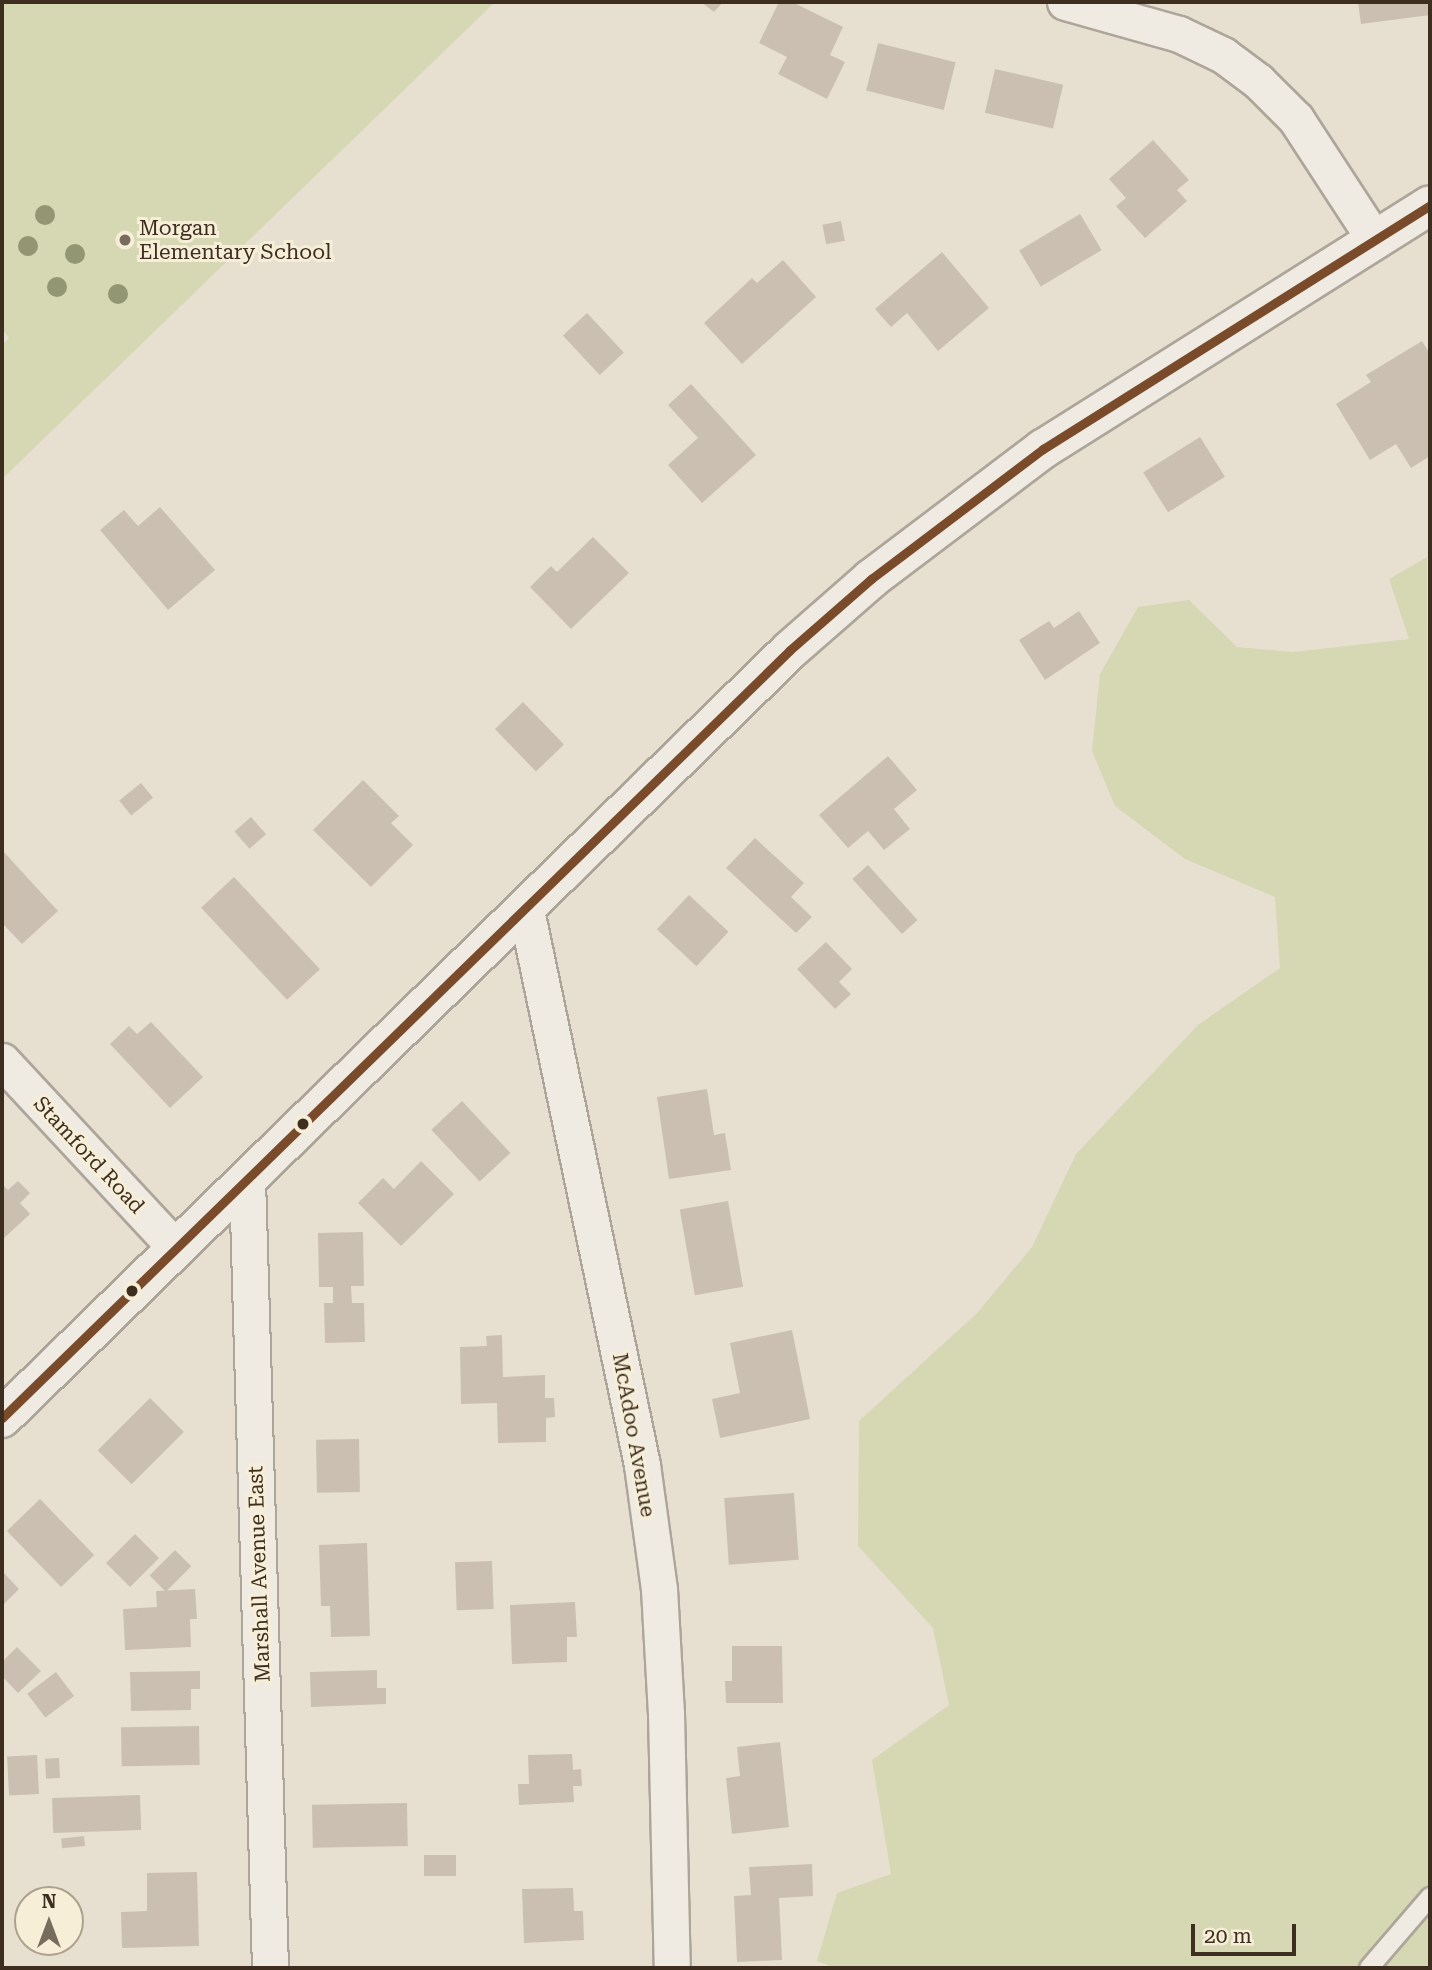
<!DOCTYPE html>
<html>
<head>
<meta charset="utf-8">
<style>
	body { margin:0 }
	#map { position:relative; width:1432px; height:1970px; overflow:hidden; background:#e7e0d1; font-family:"Roboto Serif",serif }
	div>[style] { position:absolute }
	.green>* { inset:0; background:#d6d7b3 }
	.building>* { inset:0; background:#cbbfb2; transform-origin:0 0 }
	.roads { filter:drop-shadow(2px 0 #ada599) drop-shadow(-2px 0 #ada599) drop-shadow(0 2px #ada599) drop-shadow(0 -2px #ada599) }
	.service>* { height:18px; margin:-9px; padding:0 9px; transform-origin:9px; border-radius:9px; background:#efebe3 }
	.minor>* { height:35px; margin:-17.5px; padding:0 17.5px; transform-origin:17.5px; border-radius:17.5px; background:#efebe3 }
	.secondary>* { height:38px; margin:-19px; padding:0 19px; transform-origin:19px; border-radius:19px; background:#efebe3 }
	.bus-1>* { height:9px; margin:-4.5px; padding:0 4.5px; transform-origin:4.5px; border-radius:4.5px; background:#7a4b2a }
	.trees>* { width:20px; height:20px; margin:-10px; border-radius:50%; background:#929673 }
	.dots>* { width:19px; height:19px; translate:-50% -50%; box-sizing:border-box; border:4px solid #f7eed8; border-radius:50% }
	span { translate:-50% -50%; white-space:nowrap; text-align:center; line-height:1.15; -webkit-text-stroke:6px #f7eed8; paint-order:stroke }
	.poi-label { font-size:21px; color:#3d2e20 }
	.left { translate:0 -50%; text-align:left }
	.street-label { font-size:21px; color:#3d2e20 }
	.frame { position:absolute; inset:0; border:4px solid #3d2e20; pointer-events:none }
	.north { position:absolute; left:14px; top:1886px; width:70px; height:70px; box-sizing:border-box; background:#f7eed8; border:2px solid #ada18e; border-radius:50%; rotate:0deg; font-size:19px; font-weight:700; line-height:28px; text-align:center; color:#3d2e20 }
	.north::after { content:''; display:block; margin:auto; width:24px; height:32px; background:#786c5e; clip-path:polygon(50% 0,100% 100%,50% 72%,0 100%) }
	.scale { position:absolute; left:1191px; top:1924px; width:105px; height:32px; box-sizing:border-box; border:4px solid #3d2e20; border-top:0; padding-left:9px; font-size:21px; line-height:24px; white-space:nowrap; color:#3d2e20; -webkit-text-stroke:5px #f7eed8; paint-order:stroke }
</style>
</head>
<body>
<div id="map">
	<div class="green">
		<div style="clip-path:polygon(2px 2px,495px 2px,2px 479px,2px 345px,9px 338px,2px 329px)"></div>
		<div style="clip-path:polygon(1427px 557px,1430px 1968px,835px 1968px,817px 1961px,837px 1893px,891px 1874px,872px 1760px,949px 1705px,933px 1628px,858px 1546px,859px 1421px,977px 1313px,1032px 1247px,1076px 1154px,1198px 1025px,1280px 968px,1275px 897px,1185px 859px,1115px 806px,1092px 751px,1100px 674px,1138px 607px,1189px 600px,1237px 647px,1293px 652px,1409px 639px,1389px 579px)"></div>
	</div>
	<div class="building">
		<div style="clip-path:polygon(701px 2px,723px 2px,714px 12px)"></div>
		<div style="clip-path:polygon(779px 2px,792px 2px,843px 27px,830px 55px,845px 62px,827px 99px,778px 74px,787px 57px,759px 43px)"></div>
		<div style="clip-path:polygon(1358px 2px,1430px 2px,1430px 15px,1361px 24px)"></div>
		<div style="left:878px;top:43px;width:80px;height:49px;rotate:14deg"></div>
		<div style="left:995px;top:69px;width:70px;height:45px;rotate:13deg"></div>
		<div style="clip-path:polygon(1153px 140px,1189px 180px,1177px 190px,1187px 201px,1145px 238px,1116px 206px,1126px 198px,1109px 179px)"></div>
		<div style="left:1080px;top:214px;width:42px;height:71px;rotate:59deg"></div>
		<div style="left:841px;top:221px;width:20px;height:19px;rotate:79deg"></div>
		<div style="clip-path:polygon(942px 252px,989px 308px,938px 351px,907px 313px,891px 327px,875px 309px)"></div>
		<div style="clip-path:polygon(783px 260px,816px 297px,742px 364px,704px 323px,752px 278px,757px 283px)"></div>
		<div style="left:587px;top:313px;width:54px;height:33px;rotate:47deg"></div>
		<div style="clip-path:polygon(1422px 341px,1430px 354px,1430px 456px,1411px 468px,1396px 444px,1370px 460px,1336px 404px,1371px 382px,1366px 375px)"></div>
		<div style="clip-path:polygon(691px 384px,756px 455px,702px 503px,668px 465px,698px 438px,668px 405px)"></div>
		<div style="left:1200px;top:437px;width:47px;height:67px;rotate:58deg"></div>
		<div style="clip-path:polygon(160px 507px,215px 570px,168px 610px,100px 530px,124px 510px,138px 526px)"></div>
		<div style="clip-path:polygon(593px 537px,629px 573px,571px 629px,530px 587px,551px 566px,557px 572px)"></div>
		<div style="clip-path:polygon(1079px 611px,1100px 643px,1045px 680px,1019px 640px,1049px 621px,1054px 628px)"></div>
		<div style="left:523px;top:702px;width:59px;height:39px;rotate:46deg"></div>
		<div style="clip-path:polygon(888px 756px,917px 790px,894px 809px,910px 829px,884px 850px,868px 831px,848px 848px,819px 815px)"></div>
		<div style="clip-path:polygon(363px 780px,399px 816px,391px 823px,413px 845px,371px 887px,313px 830px)"></div>
		<div style="left:141px;top:783px;width:19px;height:28px;rotate:51deg"></div>
		<div style="left:251px;top:817px;width:23px;height:22px;rotate:49deg"></div>
		<div style="clip-path:polygon(755px 838px,804px 883px,791px 897px,812px 917px,796px 933px,726px 868px)"></div>
		<div style="clip-path:polygon(2px 850px,58px 911px,22px 944px,2px 923px)"></div>
		<div style="left:868px;top:865px;width:74px;height:21px;rotate:48deg"></div>
		<div style="left:234px;top:877px;width:126px;height:45px;rotate:47deg"></div>
		<div style="left:689px;top:895px;width:54px;height:47px;rotate:43deg"></div>
		<div style="clip-path:polygon(826px 942px,852px 969px,839px 982px,851px 994px,835px 1009px,797px 969px)"></div>
		<div style="clip-path:polygon(151px 1022px,203px 1077px,170px 1108px,110px 1044px,129px 1026px,137px 1034px)"></div>
		<div style="clip-path:polygon(707px 1089px,714px 1135px,725px 1133px,731px 1170px,669px 1179px,657px 1097px)"></div>
		<div style="left:462px;top:1101px;width:71px;height:42px;rotate:47deg"></div>
		<div style="clip-path:polygon(421px 1161px,454px 1194px,401px 1246px,358px 1203px,383px 1178px,394px 1189px)"></div>
		<div style="clip-path:polygon(18px 1181px,30px 1193px,20px 1203px,30px 1214px,2px 1240px,2px 1184px,8px 1190px)"></div>
		<div style="left:728px;top:1201px;width:87px;height:49px;rotate:80deg"></div>
		<div style="clip-path:polygon(363px 1232px,364px 1286px,351px 1286px,352px 1303px,364px 1303px,365px 1342px,325px 1343px,324px 1303px,333px 1303px,333px 1287px,319px 1287px,318px 1233px)"></div>
		<div style="clip-path:polygon(792px 1330px,810px 1419px,720px 1438px,712px 1399px,740px 1393px,730px 1343px)"></div>
		<div style="clip-path:polygon(502px 1335px,503px 1377px,545px 1375px,545px 1398px,554px 1398px,555px 1417px,546px 1418px,546px 1442px,498px 1443px,497px 1403px,461px 1404px,460px 1347px,487px 1346px,486px 1336px)"></div>
		<div style="left:150px;top:1398px;width:48px;height:74px;rotate:45deg"></div>
		<div style="left:359px;top:1439px;width:53px;height:43px;rotate:89deg"></div>
		<div style="left:794px;top:1493px;width:67px;height:70px;rotate:86deg"></div>
		<div style="left:40px;top:1499px;width:78px;height:46px;rotate:46deg"></div>
		<div style="left:135px;top:1534px;width:34px;height:41px;rotate:45deg"></div>
		<div style="clip-path:polygon(367px 1543px,370px 1636px,331px 1637px,330px 1606px,321px 1606px,319px 1545px)"></div>
		<div style="left:175px;top:1550px;width:23px;height:36px;rotate:45deg"></div>
		<div style="left:492px;top:1561px;width:48px;height:37px;rotate:88deg"></div>
		<div style="clip-path:polygon(2px 1571px,19px 1589px,2px 1606px)"></div>
		<div style="clip-path:polygon(195px 1589px,197px 1619px,190px 1619px,191px 1647px,125px 1650px,123px 1609px,157px 1607px,156px 1591px)"></div>
		<div style="clip-path:polygon(575px 1602px,577px 1637px,567px 1637px,567px 1662px,512px 1664px,510px 1605px)"></div>
		<div style="clip-path:polygon(732px 1646px,782px 1646px,783px 1703px,726px 1703px,725px 1681px,732px 1681px)"></div>
		<div style="clip-path:polygon(17px 1647px,41px 1671px,18px 1693px,2px 1676px,2px 1662px)"></div>
		<div style="clip-path:polygon(377px 1670px,377px 1688px,386px 1688px,386px 1704px,311px 1707px,310px 1672px)"></div>
		<div style="clip-path:polygon(200px 1671px,200px 1689px,191px 1689px,191px 1710px,131px 1711px,130px 1672px)"></div>
		<div style="left:56px;top:1672px;width:30px;height:36px;rotate:53deg"></div>
		<div style="left:199px;top:1726px;width:39px;height:78px;rotate:89deg"></div>
		<div style="clip-path:polygon(780px 1742px,789px 1827px,732px 1834px,726px 1778px,740px 1776px,737px 1747px)"></div>
		<div style="clip-path:polygon(572px 1754px,573px 1770px,581px 1769px,582px 1786px,573px 1786px,574px 1802px,519px 1805px,518px 1784px,529px 1784px,528px 1755px)"></div>
		<div style="left:37px;top:1755px;width:39px;height:30px;rotate:87deg"></div>
		<div style="left:59px;top:1758px;width:20px;height:14px;rotate:87deg"></div>
		<div style="left:140px;top:1795px;width:35px;height:88px;rotate:88deg"></div>
		<div style="left:407px;top:1803px;width:43px;height:95px;rotate:89deg"></div>
		<div style="left:84px;top:1836px;width:10px;height:23px;rotate:84deg"></div>
		<div style="left:456px;top:1855px;width:21px;height:32px;rotate:90deg"></div>
		<div style="clip-path:polygon(812px 1864px,813px 1896px,779px 1898px,782px 1960px,737px 1962px,734px 1896px,751px 1895px,749px 1867px)"></div>
		<div style="clip-path:polygon(197px 1872px,199px 1946px,122px 1948px,121px 1912px,147px 1911px,147px 1873px)"></div>
		<div style="clip-path:polygon(573px 1888px,574px 1911px,583px 1911px,584px 1940px,524px 1943px,522px 1889px)"></div>
	</div>
	<div class="roads">
		<div class="service">
			<div style="left:1369px;top:1968px;width:94px;rotate:-49.3deg"></div>
		</div>
		<div class="minor">
			<div style="left:1065px;top:2px;width:118px;rotate:15.7deg"></div>
			<div style="left:1179px;top:34px;width:49px;rotate:25.5deg"></div>
			<div style="left:1223px;top:55px;width:44px;rotate:36.6deg"></div>
			<div style="left:1258px;top:81px;width:54px;rotate:45deg"></div>
			<div style="left:1296px;top:119px;width:145px;rotate:56.9deg"></div>
			<div style="left:526px;top:910px;width:567px;rotate:78.19deg"></div>
			<div style="left:642px;top:1465px;width:125px;rotate:82.2deg"></div>
			<div style="left:659px;top:1589px;width:124px;rotate:86.8deg"></div>
			<div style="left:666px;top:1713px;width:255px;rotate:88.7deg"></div>
			<div style="left:2px;top:1061px;width:255px;rotate:47.1deg"></div>
			<div style="left:247px;top:1179px;width:789px;rotate:88.33deg"></div>
		</div>
		<div class="secondary">
			<div style="left:2px;top:1418px;width:1100px;rotate:-44.26deg"></div>
			<div style="left:790px;top:650px;width:108px;rotate:-41.2deg"></div>
			<div style="left:871px;top:579px;width:216px;rotate:-37.1deg"></div>
			<div style="left:1043px;top:449px;width:457px;rotate:-32.2deg"></div>
		</div>
	</div>
	<div class="bus-1">
		<div style="left:2px;top:1418px;width:1100px;rotate:-44.26deg"></div>
		<div style="left:790px;top:650px;width:108px;rotate:-41.2deg"></div>
		<div style="left:871px;top:579px;width:216px;rotate:-37.1deg"></div>
		<div style="left:1043px;top:449px;width:457px;rotate:-32.2deg"></div>
	</div>
	<div class="trees">
		<div style="left:45px;top:215px"></div>
		<div style="left:28px;top:246px"></div>
		<div style="left:75px;top:254px"></div>
		<div style="left:57px;top:287px"></div>
		<div style="left:118px;top:294px"></div>
	</div>
	<div class="dots">
		<div style="left:125px;top:240px;background:#786c5e"></div>
		<div style="left:303px;top:1124px;background:#3d2e20"></div>
		<div style="left:132px;top:1291px;background:#3d2e20"></div>
	</div>
	<div class="poi-label">
		<span class="left" style="left:139px;top:240px">Morgan<br>Elementary School</span>
	</div>
	<div class="street-label">
		<span style="left:89px;top:1155px;rotate:47deg">Stamford Road</span>
		<span style="left:634px;top:1435px;rotate:80deg">McAdoo Avenue</span>
		<span style="left:259px;top:1574px;rotate:-92deg">Marshall Avenue East</span>
	</div>
	<div class="frame"></div>
	<div class="north">N</div>
	<div class="scale">20 m</div>
</div>
</body>
</html>
